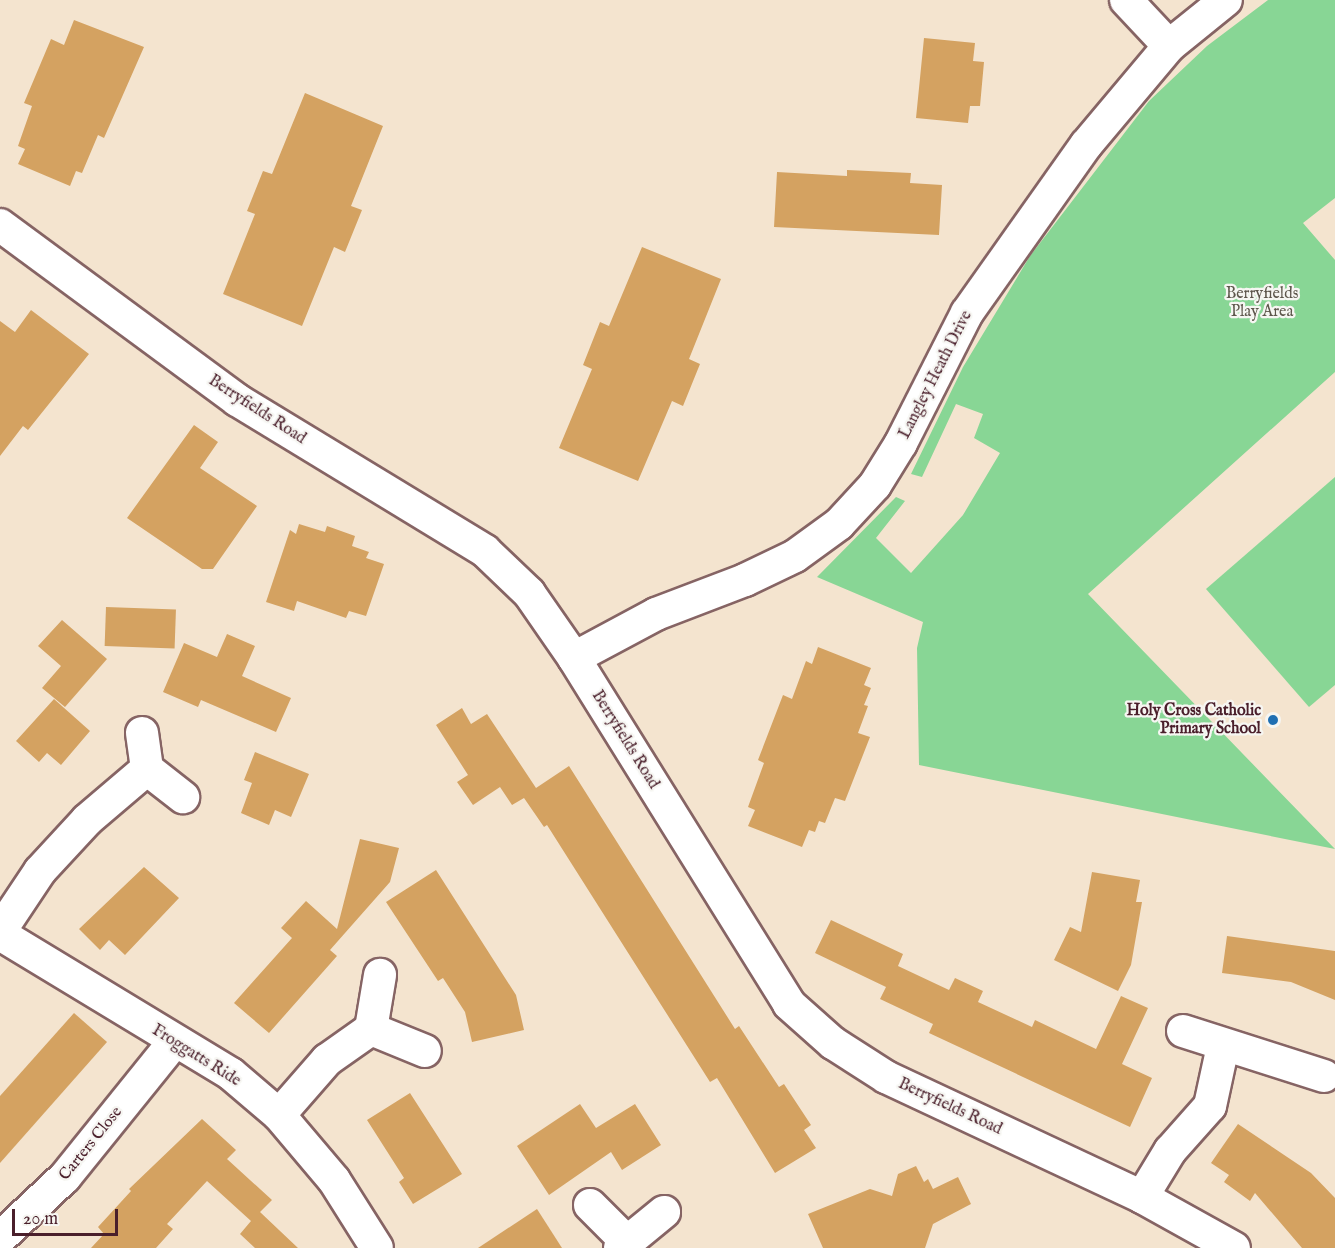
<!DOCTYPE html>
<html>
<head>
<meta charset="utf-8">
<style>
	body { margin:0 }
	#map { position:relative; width:1335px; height:1248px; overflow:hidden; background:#f4e4cf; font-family:"IM FELL English",serif }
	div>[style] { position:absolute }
	.green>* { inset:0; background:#88d695 }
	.building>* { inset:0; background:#d4a261; transform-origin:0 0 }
	.roads { filter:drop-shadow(2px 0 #866464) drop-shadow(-2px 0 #866464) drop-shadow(0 2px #866464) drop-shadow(0 -2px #866464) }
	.street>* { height:32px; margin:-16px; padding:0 16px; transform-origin:16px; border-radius:16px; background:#fff }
	.dots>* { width:16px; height:16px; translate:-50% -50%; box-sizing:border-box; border:3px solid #f6f6f2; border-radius:50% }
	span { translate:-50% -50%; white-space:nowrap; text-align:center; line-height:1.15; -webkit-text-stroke:4.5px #f6f6f2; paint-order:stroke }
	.park-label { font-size:16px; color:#5d564b }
	.street-label { font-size:16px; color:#4a1f2b }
	.poi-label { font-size:16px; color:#4a1f2b; font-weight:700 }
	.right { translate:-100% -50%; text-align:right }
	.scale { position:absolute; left:12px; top:1209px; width:106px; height:27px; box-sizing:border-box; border:3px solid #4a1f2b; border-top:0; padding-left:8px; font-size:18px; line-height:21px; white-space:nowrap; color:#4a1f2b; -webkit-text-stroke:4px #f6f6f2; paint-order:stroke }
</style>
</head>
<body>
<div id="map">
	<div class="green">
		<div style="clip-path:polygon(1268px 0,1335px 0,1335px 198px,1303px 223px,1335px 260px,1335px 372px,1088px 594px,1335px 849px,919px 765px,917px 648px,923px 622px,817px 577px,896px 497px,905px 501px,876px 538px,911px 573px,963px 515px,1000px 453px,974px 438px,983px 414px,956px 404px,922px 477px,911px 474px,963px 367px,1030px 256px,1149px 101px,1207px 46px)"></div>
		<div style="clip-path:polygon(1335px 477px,1335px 685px,1309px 707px,1206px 589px)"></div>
	</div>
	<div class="building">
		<div style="clip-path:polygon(74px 20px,144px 47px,104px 138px,98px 135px,82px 173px,76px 171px,70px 186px,18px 164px,25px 149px,18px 146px,32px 106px,24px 103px,51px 39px,64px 45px)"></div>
		<div style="clip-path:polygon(924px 38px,975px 43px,973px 61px,984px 62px,980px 106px,970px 106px,968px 123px,916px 118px)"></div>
		<div style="clip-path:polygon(305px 93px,383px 126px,351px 206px,362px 210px,345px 252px,334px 247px,302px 326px,223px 294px,255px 214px,247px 211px,263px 171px,272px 174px)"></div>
		<div style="clip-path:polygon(847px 170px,911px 173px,910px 183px,942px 185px,939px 235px,774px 227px,777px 172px,847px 176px)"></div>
		<div style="clip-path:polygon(642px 247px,721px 279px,689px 359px,700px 364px,683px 406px,672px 401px,638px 481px,559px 448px,592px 369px,583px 365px,600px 322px,609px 326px)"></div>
		<div style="clip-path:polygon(31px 310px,89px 354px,28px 430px,23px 426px,0 456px,0 321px,15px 332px)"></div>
		<div style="clip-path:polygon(194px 425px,218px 442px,200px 468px,257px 506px,213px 569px,202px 569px,127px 518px)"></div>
		<div style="clip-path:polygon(299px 524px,325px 532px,327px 526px,355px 536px,352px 546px,369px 552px,366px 558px,384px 564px,366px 616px,349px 611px,346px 618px,297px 601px,294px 611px,266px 602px,290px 530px,296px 534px)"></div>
		<div style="left:106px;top:607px;width:70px;height:39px;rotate:2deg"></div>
		<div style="clip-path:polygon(62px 620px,107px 659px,65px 707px,42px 688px,61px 666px,38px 646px)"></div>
		<div style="clip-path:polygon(227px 634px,255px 646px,242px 676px,291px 698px,276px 732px,201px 700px,198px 707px,163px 692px,184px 643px,217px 657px)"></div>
		<div style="clip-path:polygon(818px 647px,871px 668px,864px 685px,871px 688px,864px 705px,868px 706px,858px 733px,870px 737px,845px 801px,835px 798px,825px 823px,819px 821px,815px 832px,809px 830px,802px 847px,748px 826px,755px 810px,748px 807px,764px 763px,758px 760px,783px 695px,792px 699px,806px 661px,812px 664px)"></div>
		<div style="clip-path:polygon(54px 699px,90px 731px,61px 765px,47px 753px,39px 762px,16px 741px)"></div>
		<div style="clip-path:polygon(462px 708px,471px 724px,487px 714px,536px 788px,569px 766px,735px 1029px,739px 1026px,779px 1087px,784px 1084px,811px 1125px,804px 1130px,816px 1148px,775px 1173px,717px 1078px,710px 1082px,547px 825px,544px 827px,524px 798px,512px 805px,500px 787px,473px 805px,457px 782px,468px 775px,436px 725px)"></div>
		<div style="clip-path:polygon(255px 752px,309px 774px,291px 817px,275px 810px,269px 825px,241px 813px,252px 783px,244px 780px)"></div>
		<div style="clip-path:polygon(360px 839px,399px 848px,390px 882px,330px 950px,337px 956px,269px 1033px,234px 1003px,292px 938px,281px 928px,306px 901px,337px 929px)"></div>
		<div style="clip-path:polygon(144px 867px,179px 898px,125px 955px,109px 940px,100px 950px,79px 929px)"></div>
		<div style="clip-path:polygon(436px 870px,516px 995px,524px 1030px,472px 1042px,465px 1012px,443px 978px,438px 981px,386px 902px)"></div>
		<div style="clip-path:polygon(1092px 872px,1140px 880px,1136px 902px,1142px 902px,1131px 965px,1118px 991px,1054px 960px,1070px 927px,1081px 932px)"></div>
		<div style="clip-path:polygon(831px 920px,903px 954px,898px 966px,949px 990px,955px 978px,983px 991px,978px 1002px,1032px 1027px,1035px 1020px,1096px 1049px,1121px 996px,1148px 1008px,1122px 1064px,1152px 1078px,1130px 1127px,929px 1033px,933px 1024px,880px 999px,886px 987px,815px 953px)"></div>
		<div style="clip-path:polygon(1227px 936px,1335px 951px,1335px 1000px,1291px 982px,1222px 973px)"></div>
		<div style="clip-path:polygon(74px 1013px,107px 1042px,0 1163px,0 1096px)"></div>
		<div style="clip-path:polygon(410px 1093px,462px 1174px,413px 1204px,399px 1182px,404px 1178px,367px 1120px)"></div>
		<div style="clip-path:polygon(580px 1104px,596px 1128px,635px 1104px,661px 1145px,622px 1170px,611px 1152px,549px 1195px,517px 1146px)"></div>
		<div style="clip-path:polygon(202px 1119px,236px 1150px,227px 1159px,272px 1200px,260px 1212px,298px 1248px,255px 1248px,240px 1234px,251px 1221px,207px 1181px,167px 1224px,173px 1229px,156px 1248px,91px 1248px,104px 1234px,98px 1227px,131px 1191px,129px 1189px)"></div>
		<div style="clip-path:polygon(1238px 1124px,1311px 1173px,1335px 1198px,1335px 1248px,1302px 1248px,1255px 1193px,1250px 1201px,1224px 1182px,1229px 1175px,1211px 1163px)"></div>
		<div style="clip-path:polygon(916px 1166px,924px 1182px,928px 1179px,933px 1189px,958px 1177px,971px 1204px,933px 1224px,925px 1248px,823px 1248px,808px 1214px,870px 1189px,892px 1196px,898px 1174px)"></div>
		<div style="clip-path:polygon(537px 1209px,562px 1248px,478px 1248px)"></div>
	</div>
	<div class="roads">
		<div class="street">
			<div style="left:1126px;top:0;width:63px;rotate:46.9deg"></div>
			<div style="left:0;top:225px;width:295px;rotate:36.4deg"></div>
			<div style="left:237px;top:400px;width:290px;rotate:31.3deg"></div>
			<div style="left:485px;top:551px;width:61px;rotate:43.7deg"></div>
			<div style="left:529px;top:593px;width:79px;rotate:55.3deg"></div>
			<div style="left:574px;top:658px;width:407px;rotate:58.1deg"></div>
			<div style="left:789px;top:1004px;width:59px;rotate:41.6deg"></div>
			<div style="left:833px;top:1043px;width:63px;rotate:32.7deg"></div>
			<div style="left:886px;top:1077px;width:283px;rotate:25.1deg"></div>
			<div style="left:1142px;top:1197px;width:105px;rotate:29deg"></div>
			<div style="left:574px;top:658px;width:93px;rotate:-28.2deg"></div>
			<div style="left:656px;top:614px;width:95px;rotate:-20.9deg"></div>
			<div style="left:745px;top:580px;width:55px;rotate:-25.6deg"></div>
			<div style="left:795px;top:556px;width:54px;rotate:-36deg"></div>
			<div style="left:839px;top:524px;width:53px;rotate:-47.3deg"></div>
			<div style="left:875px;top:485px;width:49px;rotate:-58.2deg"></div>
			<div style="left:901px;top:443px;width:146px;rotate:-63.1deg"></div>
			<div style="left:967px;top:313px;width:206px;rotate:-54.7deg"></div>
			<div style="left:1086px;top:145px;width:129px;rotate:-50deg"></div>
			<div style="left:1169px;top:46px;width:73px;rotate:-38.9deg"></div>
			<div style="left:142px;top:733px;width:36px;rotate:82deg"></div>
			<div style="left:147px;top:769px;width:46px;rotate:37.9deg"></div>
			<div style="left:0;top:931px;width:72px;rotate:-56.3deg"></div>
			<div style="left:40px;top:871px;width:69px;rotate:-47.3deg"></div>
			<div style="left:87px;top:820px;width:79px;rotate:-40.4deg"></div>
			<div style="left:0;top:934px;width:270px;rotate:31.2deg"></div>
			<div style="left:231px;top:1074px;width:63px;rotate:40.5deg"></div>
			<div style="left:279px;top:1115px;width:85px;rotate:49.8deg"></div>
			<div style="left:334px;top:1180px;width:80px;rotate:57.7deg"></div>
			<div style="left:371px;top:1029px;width:58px;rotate:22.2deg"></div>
			<div style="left:1183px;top:1031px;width:148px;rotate:17.7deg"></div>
			<div style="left:279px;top:1115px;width:73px;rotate:-48.9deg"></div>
			<div style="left:327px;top:1060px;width:54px;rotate:-35.2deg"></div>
			<div style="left:371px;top:1029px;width:55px;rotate:-80.5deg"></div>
			<div style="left:1142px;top:1197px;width:54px;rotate:-58.7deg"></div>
			<div style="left:1170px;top:1151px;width:60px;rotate:-48.4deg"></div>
			<div style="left:1210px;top:1106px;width:61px;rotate:-77.8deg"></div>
			<div style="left:590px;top:1205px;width:49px;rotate:45deg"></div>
			<div style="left:0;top:1238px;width:89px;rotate:-43.2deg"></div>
			<div style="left:65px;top:1177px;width:174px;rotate:-51.1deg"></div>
			<div style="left:620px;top:1248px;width:57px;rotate:-39.3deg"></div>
		</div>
	</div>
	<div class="dots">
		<div style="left:1273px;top:720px;background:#1f6fb2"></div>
	</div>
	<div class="park-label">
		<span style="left:1262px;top:303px">Berryfields<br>Play Area</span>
	</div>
	<div class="street-label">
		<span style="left:936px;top:375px;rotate:-63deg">Langley Heath Drive</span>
		<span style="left:257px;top:410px;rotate:33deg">Berryfields Road</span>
		<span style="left:625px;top:740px;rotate:58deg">Berryfields Road</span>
		<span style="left:196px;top:1056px;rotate:32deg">Froggatts Ride</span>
		<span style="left:950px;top:1107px;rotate:25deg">Berryfields Road</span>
		<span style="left:91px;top:1144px;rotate:-51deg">Carters Close</span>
	</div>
	<div class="poi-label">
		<span class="right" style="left:1261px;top:720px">Holy Cross Catholic<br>Primary School</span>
	</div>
	<div class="scale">20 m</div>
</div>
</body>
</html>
